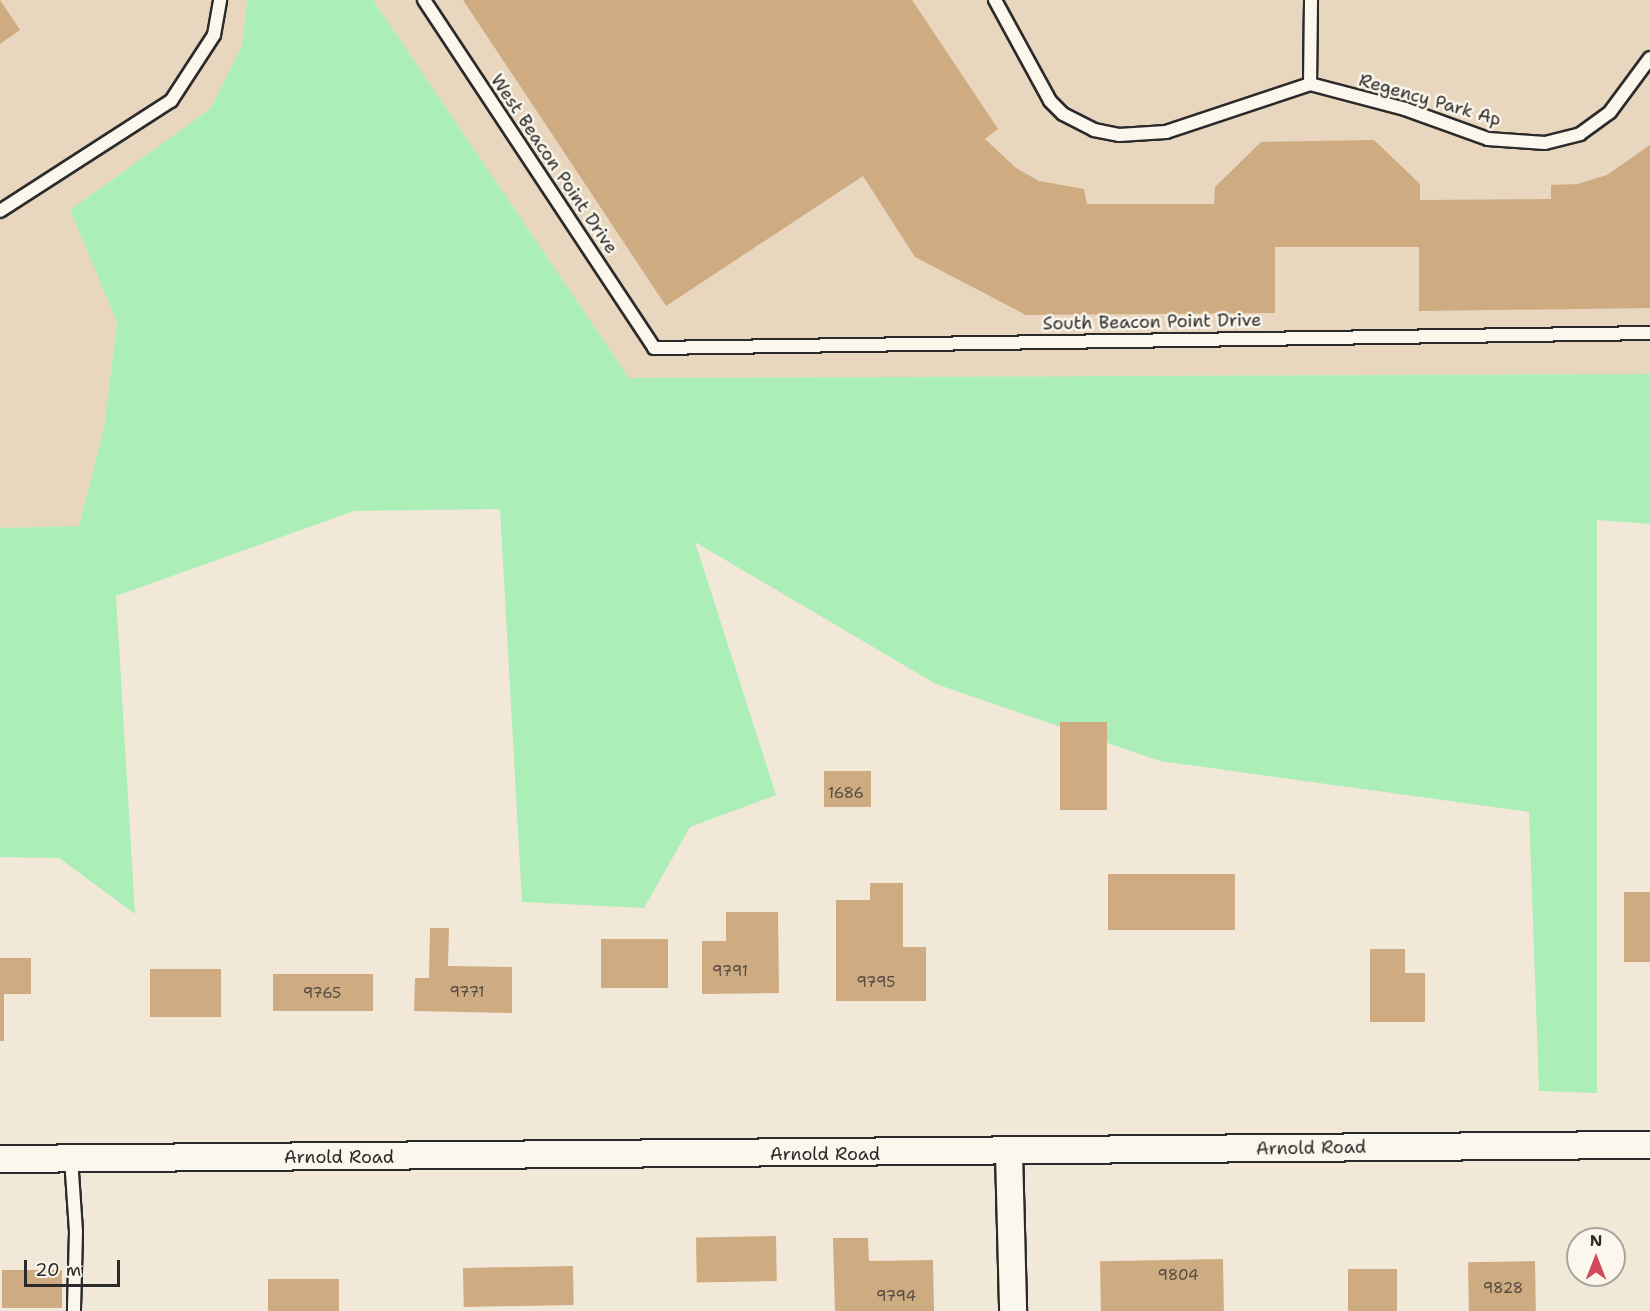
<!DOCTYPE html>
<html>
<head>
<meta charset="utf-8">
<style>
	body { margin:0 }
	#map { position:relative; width:1650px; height:1311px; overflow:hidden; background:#f2e8d7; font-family:"Shantell Sans",sans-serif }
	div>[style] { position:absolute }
	.built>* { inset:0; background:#e8d6be }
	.green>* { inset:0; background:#aceeb7 }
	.building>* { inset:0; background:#cfab82; transform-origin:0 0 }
	.roads { filter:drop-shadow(2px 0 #2b2b2b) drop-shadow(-2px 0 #2b2b2b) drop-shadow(0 2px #2b2b2b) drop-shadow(0 -2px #2b2b2b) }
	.lane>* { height:12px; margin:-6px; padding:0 6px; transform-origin:6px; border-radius:6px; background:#fbf7ec }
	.street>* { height:26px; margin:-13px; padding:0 13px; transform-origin:13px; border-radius:13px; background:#fbf7ec }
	span { translate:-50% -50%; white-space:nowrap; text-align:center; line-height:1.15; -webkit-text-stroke:5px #fbf7ec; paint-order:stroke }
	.number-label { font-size:15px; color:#544b41 }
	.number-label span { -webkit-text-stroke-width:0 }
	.street-label { font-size:18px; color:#2b2b2b }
	.north { position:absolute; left:1566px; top:1227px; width:60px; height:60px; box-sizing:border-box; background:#fbf7ec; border:2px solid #a8a59f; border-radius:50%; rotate:0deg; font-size:16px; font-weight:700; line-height:24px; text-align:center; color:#2b2b2b }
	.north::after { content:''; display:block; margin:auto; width:21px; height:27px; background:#d1495b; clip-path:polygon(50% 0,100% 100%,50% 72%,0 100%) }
	.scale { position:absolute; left:24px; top:1260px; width:96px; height:27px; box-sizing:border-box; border:3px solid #2b2b2b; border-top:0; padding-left:8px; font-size:18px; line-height:21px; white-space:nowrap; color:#2b2b2b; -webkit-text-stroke:4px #fbf7ec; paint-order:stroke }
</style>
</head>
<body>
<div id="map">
	<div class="built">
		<div style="clip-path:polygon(0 0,247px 0,242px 46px,210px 109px,70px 210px,117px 321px,104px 428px,79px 526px,0 528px)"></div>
		<div style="clip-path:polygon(373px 0,1650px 0,1650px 374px,629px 378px)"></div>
	</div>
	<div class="green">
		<div style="clip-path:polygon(247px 0,373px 0,629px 378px,1650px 374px,1650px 524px,1597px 520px,1597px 1093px,1539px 1091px,1529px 812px,1160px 761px,936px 684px,695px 542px,776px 795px,690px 827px,644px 908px,522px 902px,500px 509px,354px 511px,116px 596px,135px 914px,59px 858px,0 857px,0 528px,79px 526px,104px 428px,117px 322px,70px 210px,210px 109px,242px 46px)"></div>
	</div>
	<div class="building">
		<div style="clip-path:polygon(0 0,20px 30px,0 44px)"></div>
		<div style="clip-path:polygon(463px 0,912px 0,998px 129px,985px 139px,1016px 168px,1039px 181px,1084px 189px,1087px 204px,1214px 204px,1215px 187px,1261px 142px,1374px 140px,1420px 184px,1420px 200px,1551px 199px,1551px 185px,1578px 184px,1607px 175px,1650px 145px,1650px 308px,1419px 311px,1419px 247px,1275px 247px,1275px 313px,1026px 315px,915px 257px,863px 176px,666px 306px)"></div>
		<div style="left:1107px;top:722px;width:88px;height:47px;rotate:90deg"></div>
		<div style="left:824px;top:771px;width:47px;height:36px"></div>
		<div style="left:1108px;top:874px;width:127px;height:56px"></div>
		<div style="clip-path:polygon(870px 883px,903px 883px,903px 947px,926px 947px,926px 1001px,836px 1001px,836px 900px,870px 900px)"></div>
		<div style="left:1624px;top:892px;width:26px;height:70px"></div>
		<div style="clip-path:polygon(726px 912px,778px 912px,779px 993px,702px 994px,702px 941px,726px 941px)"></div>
		<div style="clip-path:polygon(430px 928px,449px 928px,448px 966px,512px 967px,512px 1013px,414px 1011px,415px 978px,429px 978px)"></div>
		<div style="left:601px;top:939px;width:67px;height:49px"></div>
		<div style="clip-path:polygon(1370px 949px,1405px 949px,1405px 973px,1425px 973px,1425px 1022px,1370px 1022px)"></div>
		<div style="clip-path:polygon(0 958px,31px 958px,31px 994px,4px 994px,4px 1041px,0 1041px)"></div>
		<div style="left:150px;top:969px;width:71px;height:48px"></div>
		<div style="left:273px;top:974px;width:100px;height:37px"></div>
		<div style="left:776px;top:1236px;width:45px;height:80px;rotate:89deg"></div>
		<div style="clip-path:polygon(833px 1238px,868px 1238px,869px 1261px,933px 1260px,934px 1311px,835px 1311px)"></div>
		<div style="left:1223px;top:1259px;width:52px;height:123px;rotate:89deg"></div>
		<div style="left:1535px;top:1261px;width:50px;height:67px;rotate:89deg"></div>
		<div style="left:573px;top:1266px;width:39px;height:110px;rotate:89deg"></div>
		<div style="left:1348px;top:1269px;width:49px;height:42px"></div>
		<div style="left:2px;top:1270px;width:60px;height:38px"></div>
		<div style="left:268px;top:1279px;width:71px;height:32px"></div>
	</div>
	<div class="roads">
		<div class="lane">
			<div style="left:424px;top:0;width:417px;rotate:56.5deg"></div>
			<div style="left:654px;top:348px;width:996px;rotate:-0.86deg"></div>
			<div style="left:995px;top:0;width:115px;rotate:61.4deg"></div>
			<div style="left:1050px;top:101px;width:18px;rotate:45deg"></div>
			<div style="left:1063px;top:114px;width:35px;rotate:27deg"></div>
			<div style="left:1094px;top:130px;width:25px;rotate:11deg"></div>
			<div style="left:1119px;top:135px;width:47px;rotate:-3.7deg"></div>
			<div style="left:1166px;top:132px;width:152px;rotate:-18.4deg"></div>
			<div style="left:1310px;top:84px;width:98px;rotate:14.7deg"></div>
			<div style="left:1405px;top:109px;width:88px;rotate:19.9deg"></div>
			<div style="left:1488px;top:139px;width:57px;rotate:4deg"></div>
			<div style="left:1545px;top:143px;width:36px;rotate:-14deg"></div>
			<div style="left:1580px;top:134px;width:37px;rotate:-36deg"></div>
			<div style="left:1610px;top:112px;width:67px;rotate:-53.5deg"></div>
			<div style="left:1310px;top:84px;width:84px;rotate:-89.3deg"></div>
			<div style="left:0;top:211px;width:203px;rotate:-32.8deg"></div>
			<div style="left:171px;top:101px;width:79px;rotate:-56.9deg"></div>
			<div style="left:214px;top:35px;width:36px;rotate:-80deg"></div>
			<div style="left:71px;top:1158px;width:74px;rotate:86.1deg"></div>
			<div style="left:76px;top:1232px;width:79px;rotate:91.5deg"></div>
		</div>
		<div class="street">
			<div style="left:1009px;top:1153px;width:158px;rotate:88.5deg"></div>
			<div style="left:0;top:1159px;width:1650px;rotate:-0.49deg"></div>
		</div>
	</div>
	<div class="number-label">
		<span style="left:846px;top:794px">1686</span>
		<span style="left:730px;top:972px">9791</span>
		<span style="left:876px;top:983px">9795</span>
		<span style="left:467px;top:993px">9771</span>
		<span style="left:322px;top:994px">9765</span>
		<span style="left:1178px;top:1276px">9804</span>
		<span style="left:1503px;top:1289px">9828</span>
		<span style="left:896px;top:1297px">9794</span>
	</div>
	<div class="street-label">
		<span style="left:1430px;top:100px;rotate:16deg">Regency Park Ap</span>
		<span style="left:554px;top:164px;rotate:56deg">West Beacon Point Drive</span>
		<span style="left:1152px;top:322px;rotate:-1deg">South Beacon Point Drive</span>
		<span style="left:1311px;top:1148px;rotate:-1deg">Arnold Road</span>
		<span style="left:825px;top:1154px">Arnold Road</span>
		<span style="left:339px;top:1157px">Arnold Road</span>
	</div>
	<div class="north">N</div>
	<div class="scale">20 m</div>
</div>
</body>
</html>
